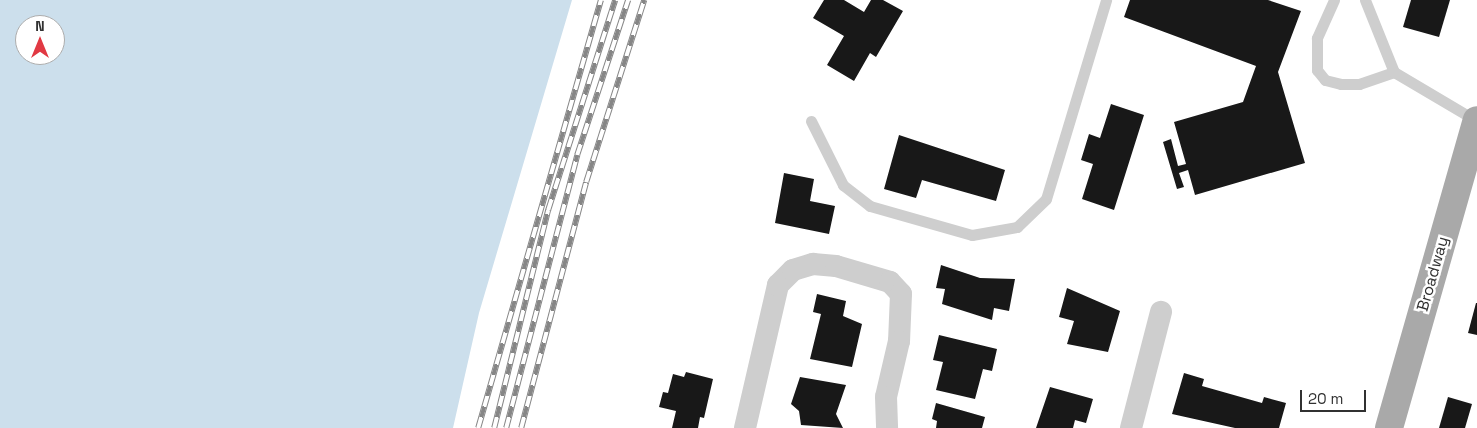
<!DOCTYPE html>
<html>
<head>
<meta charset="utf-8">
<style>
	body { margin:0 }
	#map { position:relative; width:1477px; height:428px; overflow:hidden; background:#fff; font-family:"Space Grotesk",sans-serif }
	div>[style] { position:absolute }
	.water>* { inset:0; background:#ccdfec }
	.building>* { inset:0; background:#181818 }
	.service>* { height:11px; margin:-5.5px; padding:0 5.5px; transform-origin:5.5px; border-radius:5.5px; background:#cecece }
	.minor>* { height:22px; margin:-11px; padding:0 11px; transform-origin:11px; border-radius:11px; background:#cecece }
	.primary>* { height:28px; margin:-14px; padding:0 14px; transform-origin:14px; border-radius:14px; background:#a9a9a9 }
	.rail>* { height:5.5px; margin-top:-2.75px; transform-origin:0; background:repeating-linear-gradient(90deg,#fff 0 11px,#868686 0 22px); box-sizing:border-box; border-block:1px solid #868686 }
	span { translate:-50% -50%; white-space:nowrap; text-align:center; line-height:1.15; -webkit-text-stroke:5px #fff; paint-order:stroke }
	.street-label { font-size:16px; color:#313131 }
	.north { position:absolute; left:15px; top:15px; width:50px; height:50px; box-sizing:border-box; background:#fff; border:1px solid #adadad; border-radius:50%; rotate:0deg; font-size:14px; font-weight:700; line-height:20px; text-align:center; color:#313131 }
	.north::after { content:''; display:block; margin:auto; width:18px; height:22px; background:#e13943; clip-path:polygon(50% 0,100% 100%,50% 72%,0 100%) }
	.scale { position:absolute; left:1300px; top:390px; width:66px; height:22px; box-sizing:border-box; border:2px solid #313131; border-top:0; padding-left:6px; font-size:15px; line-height:18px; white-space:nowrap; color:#313131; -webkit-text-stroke:4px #fff; paint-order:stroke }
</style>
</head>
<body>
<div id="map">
	<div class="water">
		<div style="clip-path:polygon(evenodd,0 0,572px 0,479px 313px,453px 428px,0 428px,0 0,25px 25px,55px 25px,55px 55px,25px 55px,25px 25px)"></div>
	</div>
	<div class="building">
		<div style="clip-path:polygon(824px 0,844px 0,864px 12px,871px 0,883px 0,903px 11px,876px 57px,870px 53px,854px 81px,827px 65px,844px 36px,813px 18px)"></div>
		<div style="clip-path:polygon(1130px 0,1268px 0,1301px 11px,1278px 72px,1305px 163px,1195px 195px,1188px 170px,1179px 173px,1184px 187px,1177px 189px,1163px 142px,1171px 139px,1178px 166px,1186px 164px,1174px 122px,1243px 102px,1256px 66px,1124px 17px)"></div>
		<div style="clip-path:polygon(1411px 0,1450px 0,1439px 37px,1403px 27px)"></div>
		<div style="clip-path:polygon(1111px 104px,1144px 115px,1114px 210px,1082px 199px,1093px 164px,1081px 160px,1089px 134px,1100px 138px)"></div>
		<div style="clip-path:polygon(899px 135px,1005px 170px,996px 201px,922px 180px,916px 198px,884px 189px)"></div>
		<div style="clip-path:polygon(784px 173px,814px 179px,810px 201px,835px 206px,829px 234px,775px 223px)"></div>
		<div style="clip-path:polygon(941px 265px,980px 278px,1015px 279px,1009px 311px,994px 308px,992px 320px,942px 304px,945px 289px,936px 288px)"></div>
		<div style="clip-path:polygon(1067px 288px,1120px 311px,1108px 352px,1067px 344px,1074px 321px,1059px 317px)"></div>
		<div style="clip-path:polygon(817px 294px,846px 301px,843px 316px,862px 324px,852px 367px,810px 359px,821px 314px,813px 312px)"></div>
		<div style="clip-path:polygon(1476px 303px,1477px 303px,1477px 335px,1468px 333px)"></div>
		<div style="clip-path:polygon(939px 335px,997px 349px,992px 371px,983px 369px,975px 399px,936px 390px,943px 362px,933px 360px)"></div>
		<div style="clip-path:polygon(686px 372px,713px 379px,704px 418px,700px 417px,698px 428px,672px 428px,676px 411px,659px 407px,663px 392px,668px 393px,673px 374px,684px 377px)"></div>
		<div style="clip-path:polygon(1184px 373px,1204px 379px,1202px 386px,1262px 403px,1264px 397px,1286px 403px,1279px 428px,1235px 428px,1172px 414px)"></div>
		<div style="clip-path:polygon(800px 377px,846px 385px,836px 414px,843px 428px,801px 425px,799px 411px,791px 404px)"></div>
		<div style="clip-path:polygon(1050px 387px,1093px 399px,1086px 423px,1075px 420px,1073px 428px,1036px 428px)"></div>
		<div style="clip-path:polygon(1448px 397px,1472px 404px,1465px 428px,1439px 428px)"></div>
		<div style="clip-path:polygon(936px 403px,985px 417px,982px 428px,936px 428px,937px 421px,932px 419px)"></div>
	</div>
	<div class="service">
		<div style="left:1334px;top:0;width:42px;rotate:114.1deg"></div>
		<div style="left:1317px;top:38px;width:32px;rotate:90deg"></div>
		<div style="left:1317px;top:70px;width:13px;rotate:51deg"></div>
		<div style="left:1325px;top:80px;width:16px;rotate:14deg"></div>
		<div style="left:1341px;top:84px;width:18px"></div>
		<div style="left:1359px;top:84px;width:37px;rotate:-19deg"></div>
		<div style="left:1365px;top:0;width:78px;rotate:68.1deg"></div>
		<div style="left:1394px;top:72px;width:96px;rotate:30.6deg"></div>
		<div style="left:811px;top:121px;width:72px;rotate:63.4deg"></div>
		<div style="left:843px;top:185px;width:34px;rotate:38deg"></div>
		<div style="left:870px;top:206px;width:106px;rotate:15.9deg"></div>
		<div style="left:972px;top:235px;width:46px;rotate:-10.1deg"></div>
		<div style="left:1017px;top:227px;width:40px;rotate:-44deg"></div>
		<div style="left:1046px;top:199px;width:208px;rotate:-73.2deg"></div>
	</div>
	<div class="minor">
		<div style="left:745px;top:428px;width:147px;rotate:-77deg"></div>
		<div style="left:778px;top:285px;width:21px;rotate:-45deg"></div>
		<div style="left:793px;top:270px;width:21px;rotate:-17deg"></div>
		<div style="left:813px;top:264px;width:23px;rotate:5deg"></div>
		<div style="left:836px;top:266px;width:56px;rotate:16.5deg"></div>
		<div style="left:890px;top:282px;width:16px;rotate:47deg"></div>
		<div style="left:901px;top:294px;width:47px;rotate:92.4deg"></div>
		<div style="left:899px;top:341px;width:57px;rotate:103.1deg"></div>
		<div style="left:886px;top:397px;width:31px;rotate:88deg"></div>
		<div style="left:1131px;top:428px;width:120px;rotate:-75.5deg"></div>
	</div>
	<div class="primary">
		<div style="left:1389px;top:428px;width:320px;rotate:-74.1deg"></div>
	</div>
	<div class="rail">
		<div style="left:478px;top:428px;width:445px;rotate:-74deg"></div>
		<div style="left:494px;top:428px;width:225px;rotate:-76.1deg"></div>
		<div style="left:548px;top:210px;width:220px;rotate:-72.3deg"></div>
		<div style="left:506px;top:428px;width:282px;rotate:-75.4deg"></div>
		<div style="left:577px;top:155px;width:163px;rotate:-71.8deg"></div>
		<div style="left:521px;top:428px;width:254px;rotate:-75.2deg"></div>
		<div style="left:586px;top:182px;width:191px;rotate:-72.3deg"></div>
	</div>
	<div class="street-label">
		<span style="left:1433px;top:274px;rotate:-74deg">Broadway</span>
	</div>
	<div class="north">N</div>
	<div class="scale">20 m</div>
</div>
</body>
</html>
